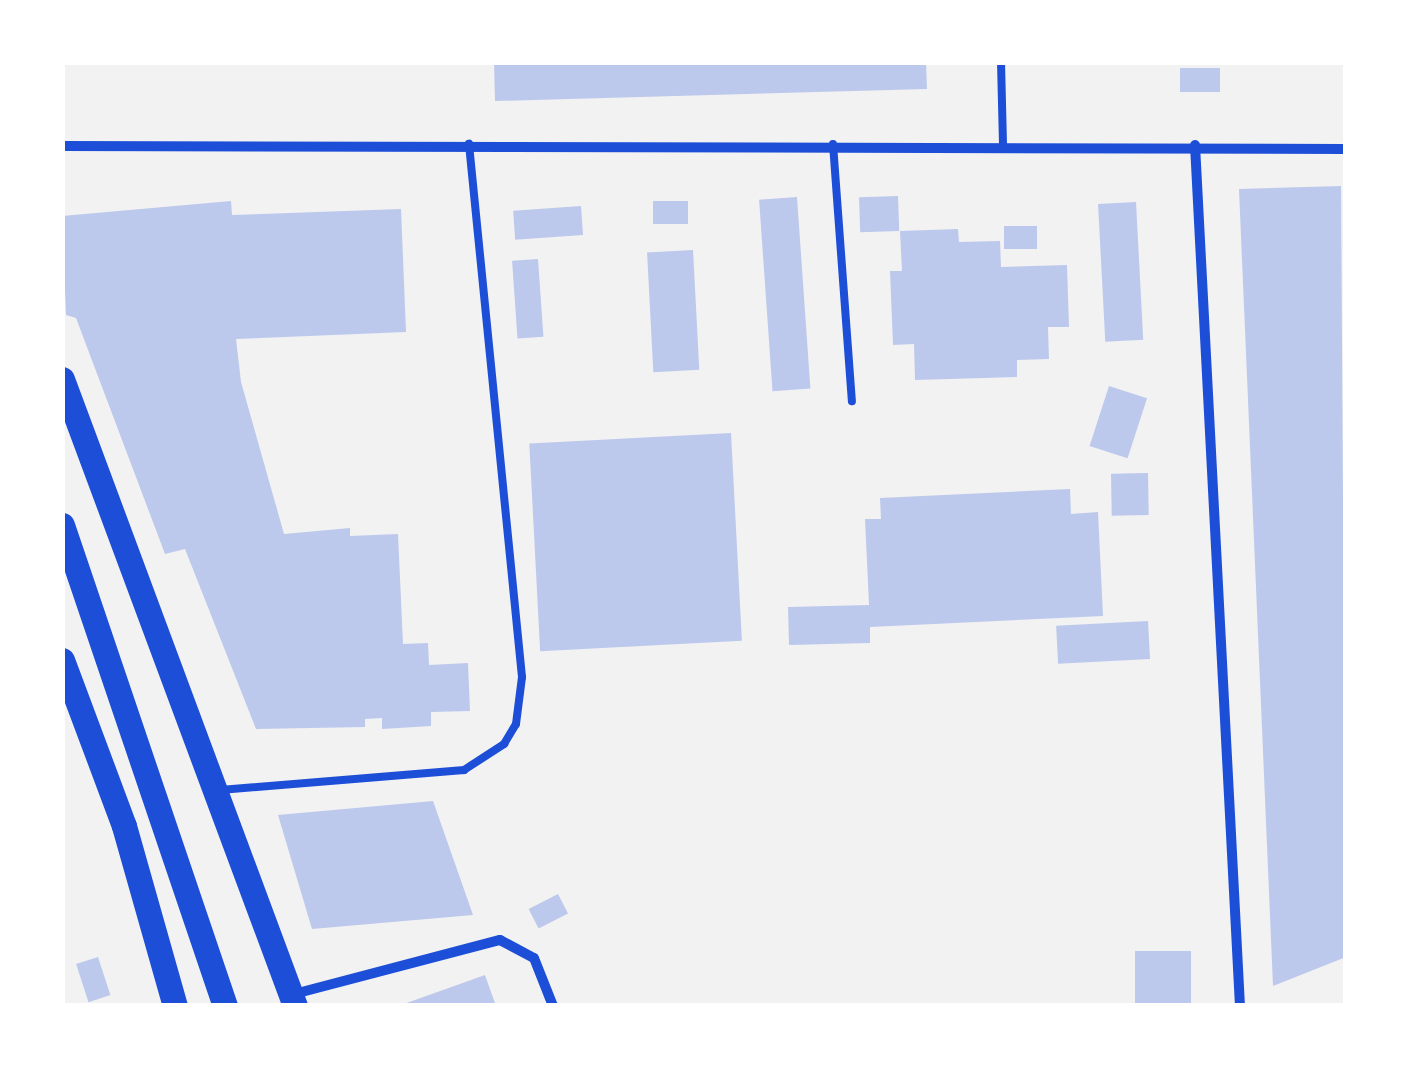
<!DOCTYPE html>
<html>
<head>
<meta charset="utf-8">
<style>
	body { margin:0 }
	#map { position:relative; width:1408px; height:1068px; overflow:hidden; background:#f2f2f2; font-family:"DM Sans",sans-serif }
	div>[style] { position:absolute }
	.building>* { inset:0; background:#bdc9ec; transform-origin:0 0 }
	.service>* { height:8px; margin:-4px; padding:0 4px; transform-origin:4px; border-radius:4px; background:#1d4ed8 }
	.minor>* { height:10px; margin:-5px; padding:0 5px; transform-origin:5px; border-radius:5px; background:#1d4ed8 }
	.primary>* { height:25px; margin:-12.5px; padding:0 12.5px; transform-origin:12.5px; border-radius:12.5px; background:#1d4ed8 }
	span { translate:-50% -50%; white-space:nowrap; text-align:center; line-height:1.15; -webkit-text-stroke:9px #fff; paint-order:stroke }
	.frame { position:absolute; inset:0; border:65px solid #fff; pointer-events:none }
</style>
</head>
<body>
<div id="map">
	<div class="building">
		<div style="clip-path:polygon(494px 62px,926px 62px,927px 89px,495px 101px)"></div>
		<div style="left:1180px;top:68px;width:40px;height:24px"></div>
		<div style="clip-path:polygon(1341px 186px,1346px 957px,1273px 986px,1239px 189px)"></div>
		<div style="left:898px;top:196px;width:35px;height:39px;rotate:88deg"></div>
		<div style="left:797px;top:197px;width:192px;height:38px;rotate:86deg"></div>
		<div style="clip-path:polygon(231px 201px,232px 215px,401px 209px,406px 332px,236px 339px,241px 382px,284px 534px,350px 528px,350px 536px,398px 534px,403px 644px,428px 643px,429px 665px,468px 663px,470px 711px,431px 712px,431px 726px,382px 729px,382px 718px,365px 719px,365px 727px,256px 729px,185px 549px,165px 554px,76px 318px,66px 315px,62px 216px)"></div>
		<div style="left:653px;top:201px;width:35px;height:23px"></div>
		<div style="left:1136px;top:202px;width:138px;height:38px;rotate:87deg"></div>
		<div style="left:581px;top:206px;width:29px;height:68px;rotate:86deg"></div>
		<div style="left:1004px;top:226px;width:33px;height:23px"></div>
		<div style="clip-path:polygon(958px 229px,959px 242px,1000px 241px,1001px 267px,1067px 265px,1069px 327px,1048px 327px,1049px 359px,1017px 360px,1017px 377px,915px 380px,914px 344px,893px 345px,890px 271px,902px 271px,900px 231px)"></div>
		<div style="left:693px;top:250px;width:120px;height:46px;rotate:87deg"></div>
		<div style="left:538px;top:259px;width:78px;height:26px;rotate:86deg"></div>
		<div style="left:1109px;top:386px;width:40px;height:63px;rotate:18deg"></div>
		<div style="left:731px;top:433px;width:208px;height:202px;rotate:87deg"></div>
		<div style="left:1148px;top:473px;width:42px;height:37px;rotate:89deg"></div>
		<div style="clip-path:polygon(1070px 489px,1071px 514px,1098px 512px,1103px 616px,870px 627px,870px 643px,789px 645px,788px 607px,869px 605px,865px 519px,881px 519px,880px 498px)"></div>
		<div style="left:1148px;top:621px;width:38px;height:92px;rotate:87deg"></div>
		<div style="clip-path:polygon(433px 801px,473px 915px,312px 929px,278px 815px)"></div>
		<div style="left:558px;top:894px;width:22px;height:33px;rotate:63deg"></div>
		<div style="left:1135px;top:951px;width:56px;height:55px"></div>
		<div style="left:98px;top:957px;width:40px;height:23px;rotate:72deg"></div>
		<div style="clip-path:polygon(485px 975px,496px 1006px,401px 1006px,401px 1005px)"></div>
	</div>
	<div class="service">
		<div style="left:1001px;top:62px;width:83px;rotate:88.6deg"></div>
		<div style="left:833px;top:144px;width:258px;rotate:85.8deg"></div>
		<div style="left:220px;top:790px;width:245px;rotate:-4.7deg"></div>
		<div style="left:464px;top:770px;width:48px;rotate:-33deg"></div>
		<div style="left:504px;top:744px;width:23px;rotate:-59deg"></div>
		<div style="left:516px;top:724px;width:47px;rotate:-82.7deg"></div>
		<div style="left:522px;top:677px;width:536px;rotate:-95.68deg"></div>
	</div>
	<div class="minor">
		<div style="left:1195px;top:145px;width:862px;rotate:87.01deg"></div>
		<div style="left:62px;top:146px;width:1284px;rotate:0.13deg"></div>
		<div style="left:294px;top:994px;width:213px;rotate:-14.7deg"></div>
		<div style="left:500px;top:940px;width:38px;rotate:28deg"></div>
		<div style="left:534px;top:958px;width:52px;rotate:68.4deg"></div>
	</div>
	<div class="primary">
		<div style="left:62px;top:379px;width:669px;rotate:69.61deg"></div>
		<div style="left:62px;top:525px;width:508px;rotate:71.28deg"></div>
		<div style="left:62px;top:660px;width:177px;rotate:69.5deg"></div>
		<div style="left:124px;top:826px;width:187px;rotate:74.2deg"></div>
	</div>
	<div class="frame"></div>
</div>
</body>
</html>
